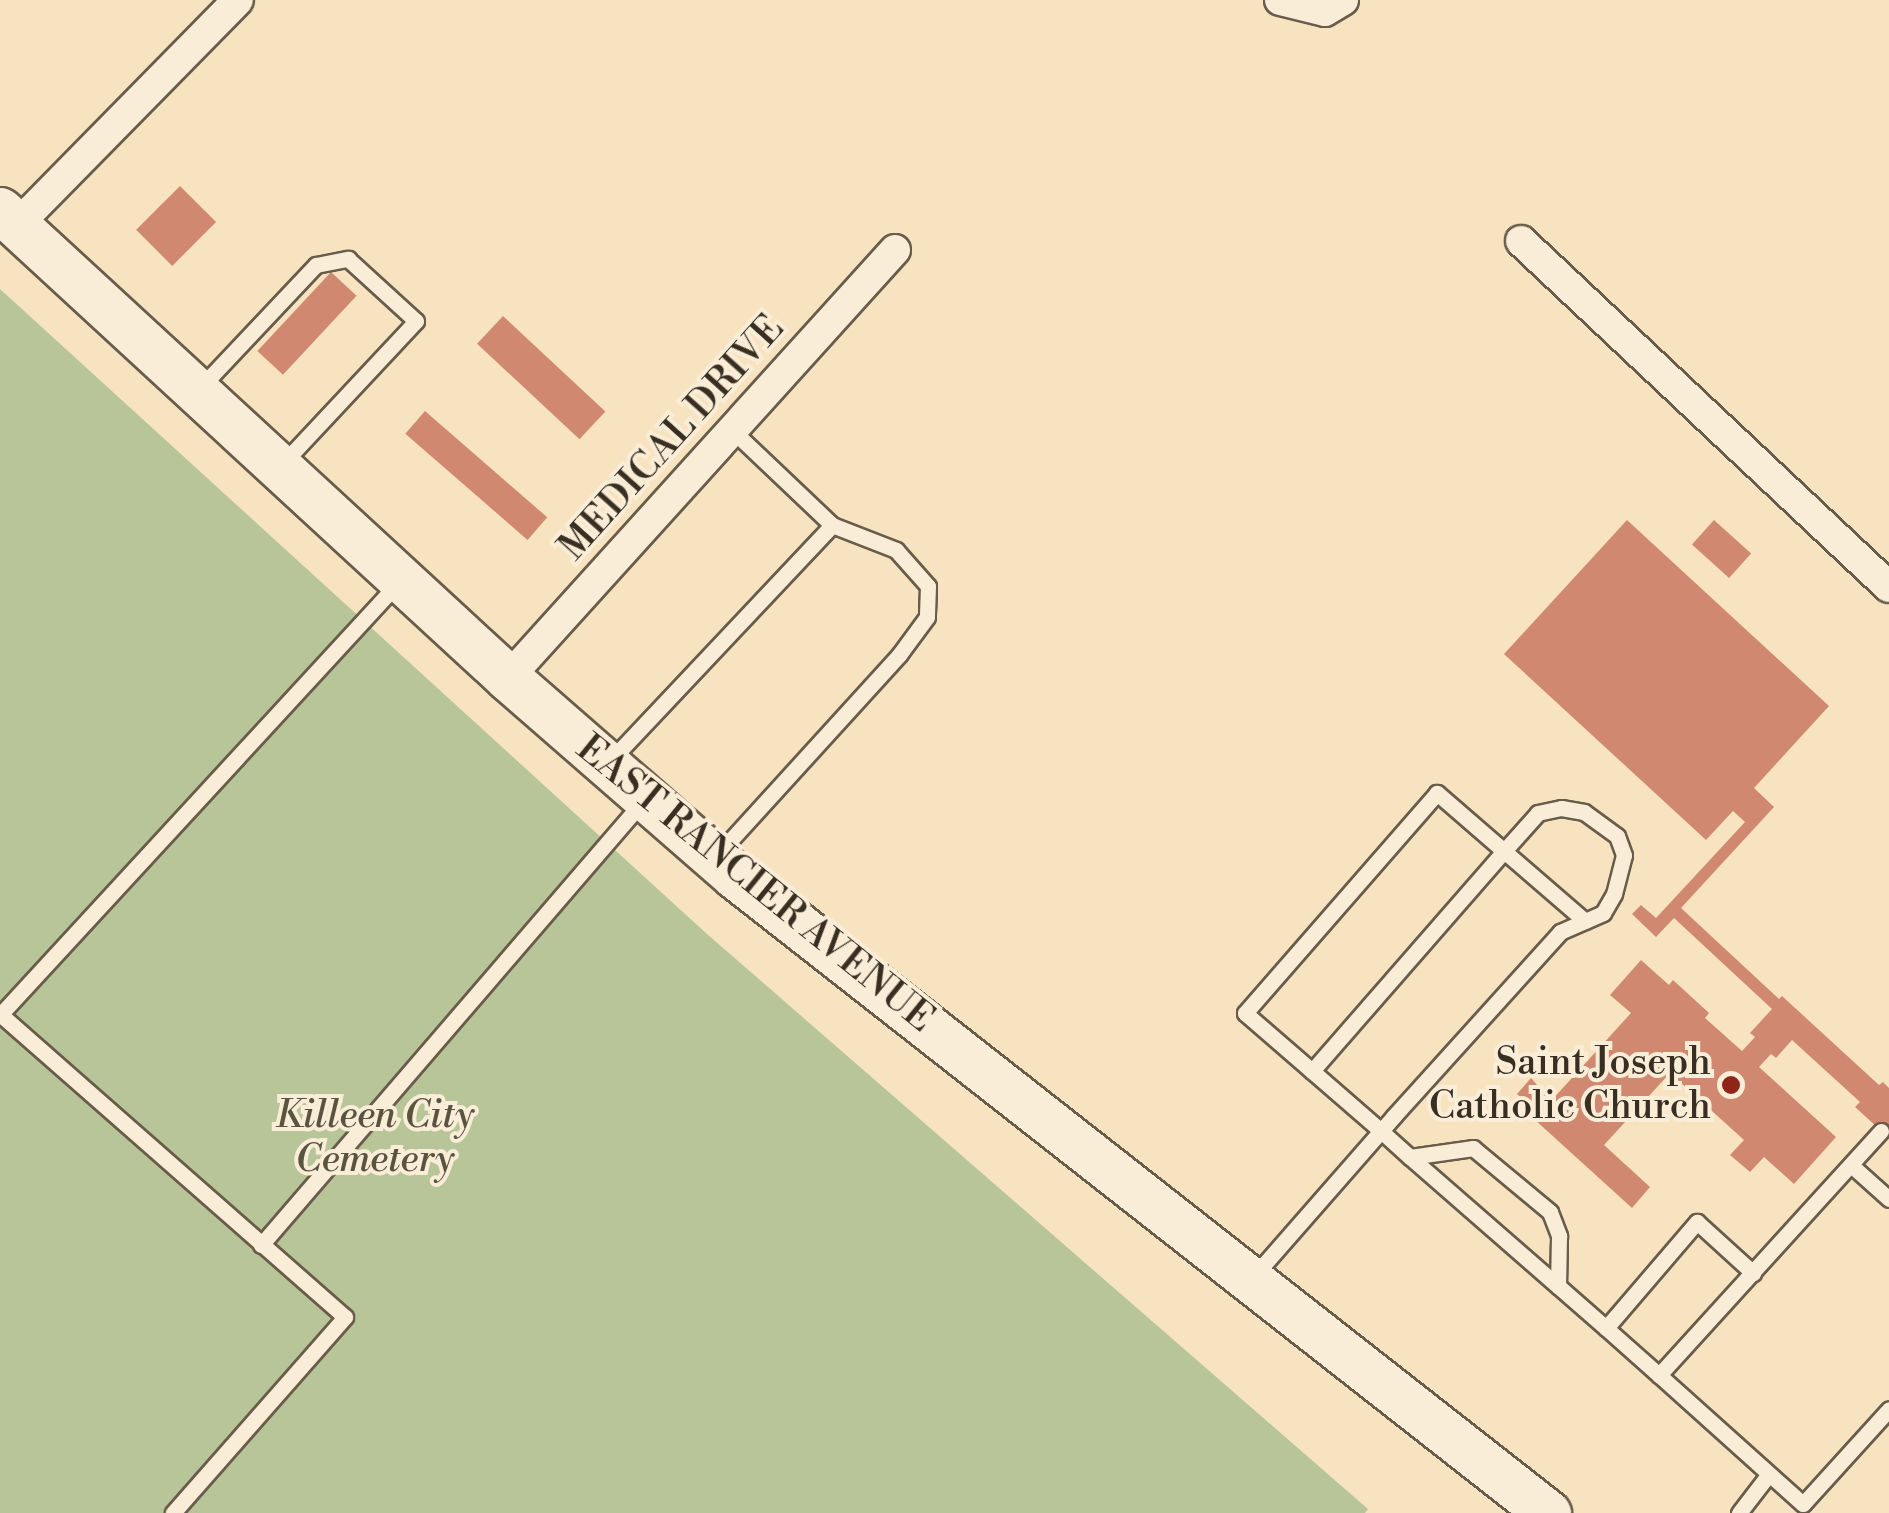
<!DOCTYPE html>
<html>
<head>
<meta charset="utf-8">
<style>
	body { margin:0 }
	#map { position:relative; width:1889px; height:1513px; overflow:hidden; background:#f8e3c1; font-family:"Libre Bodoni",serif }
	div>[style] { position:absolute }
	.green>* { inset:0; background:#b7c598 }
	.building>* { inset:0; background:#d08970; transform-origin:0 0 }
	.roads { filter:drop-shadow(2px 0 #685c4a) drop-shadow(-2px 0 #685c4a) drop-shadow(0 2px #685c4a) drop-shadow(0 -2px #685c4a) }
	.lane>* { height:15px; margin:-7.5px; padding:0 7.5px; transform-origin:7.5px; border-radius:7.5px; background:#faedd7 }
	.street>* { height:30px; margin:-15px; padding:0 15px; transform-origin:15px; border-radius:15px; background:#faedd7 }
	.secondary>* { height:45px; margin:-22.5px; padding:0 22.5px; transform-origin:22.5px; border-radius:22.5px; background:#faedd7 }
	.dots>* { width:28px; height:28px; translate:-50% -50%; box-sizing:border-box; border:5px solid #faedd7; border-radius:50% }
	span { translate:-50% -50%; white-space:nowrap; text-align:center; line-height:1.15; -webkit-text-stroke:8px #faedd7; paint-order:stroke }
	.street-label { font-size:38px; color:#382f22 }
	.poi-label { font-size:38px; color:#382f22 }
	.right { translate:-100% -50%; text-align:right }
	.park-label { font-size:38px; color:#585440; font-style:italic }
</style>
</head>
<body>
<div id="map">
	<div class="green">
		<div style="clip-path:polygon(0 289px,707px 934px,1368px 1509px,1365px 1513px,0 1513px)"></div>
	</div>
	<div class="building">
		<div style="left:180px;top:186px;width:51px;height:62px;rotate:45deg"></div>
		<div style="left:331px;top:272px;width:35px;height:108px;rotate:43deg"></div>
		<div style="left:503px;top:316px;width:140px;height:38px;rotate:43deg"></div>
		<div style="left:425px;top:411px;width:162px;height:30px;rotate:41deg"></div>
		<div style="clip-path:polygon(1627px 520px,1829px 706px,1754px 788px,1774px 807px,1681px 908px,1779px 999px,1782px 996px,1879px 1085px,1883px 1082px,1889px 1088px,1889px 1138px,1855px 1107px,1860px 1102px,1792px 1040px,1776px 1058px,1771px 1054px,1759px 1067px,1836px 1137px,1794px 1184px,1764px 1157px,1750px 1172px,1730px 1155px,1744px 1140px,1670px 1073px,1604px 1145px,1650px 1187px,1632px 1208px,1534px 1119px,1544px 1108px,1538px 1103px,1533px 1108px,1517px 1094px,1531px 1078px,1551px 1101px,1631px 1013px,1610px 995px,1641px 960px,1669px 985px,1673px 980px,1709px 1013px,1705px 1018px,1742px 1051px,1755px 1037px,1750px 1033px,1772px 1009px,1674px 918px,1656px 937px,1632px 914px,1641px 905px,1656px 918px,1745px 822px,1733px 811px,1706px 840px,1504px 654px)"></div>
		<div style="left:1714px;top:520px;width:50px;height:33px;rotate:42deg"></div>
	</div>
	<div class="roads">
		<div class="lane">
			<div style="left:198px;top:390px;width:172px;rotate:-46.7deg"></div>
			<div style="left:316px;top:265px;width:33px;rotate:-11deg"></div>
			<div style="left:348px;top:259px;width:92px;rotate:42.4deg"></div>
			<div style="left:416px;top:321px;width:196px;rotate:133.1deg"></div>
			<div style="left:732px;top:430px;width:138px;rotate:43.5deg"></div>
			<div style="left:608px;top:763px;width:327px;rotate:-46.7deg"></div>
			<div style="left:832px;top:525px;width:69px;rotate:21.3deg"></div>
			<div style="left:896px;top:550px;width:48px;rotate:48.4deg"></div>
			<div style="left:928px;top:586px;width:31px;rotate:92deg"></div>
			<div style="left:927px;top:617px;width:47px;rotate:126.4deg"></div>
			<div style="left:899px;top:655px;width:270px;rotate:132.3deg"></div>
			<div style="left:0;top:1014px;width:459px;rotate:41.3deg"></div>
			<div style="left:345px;top:1317px;width:261px;rotate:131.3deg"></div>
			<div style="left:0;top:1015px;width:586px;rotate:-47.35deg"></div>
			<div style="left:1312px;top:1071px;width:292px;rotate:-48.9deg"></div>
			<div style="left:1504px;top:851px;width:107px;rotate:40.8deg"></div>
			<div style="left:1881px;top:1131px;width:330px;rotate:132.3deg"></div>
			<div style="left:1659px;top:1375px;width:193px;rotate:41.9deg"></div>
			<div style="left:1803px;top:1504px;width:128px;rotate:-47.8deg"></div>
			<div style="left:1410px;top:1157px;width:64px;rotate:-8.1deg"></div>
			<div style="left:1473px;top:1148px;width:100px;rotate:39.7deg"></div>
			<div style="left:1550px;top:1212px;width:26px;rotate:69deg"></div>
			<div style="left:1559px;top:1236px;width:50px;rotate:91.1deg"></div>
			<div style="left:1851px;top:1165px;width:51px;rotate:41.8deg"></div>
			<div style="left:261px;top:1245px;width:586px;rotate:-49.29deg"></div>
			<div style="left:1253px;top:1277px;width:194px;rotate:-48.8deg"></div>
			<div style="left:1381px;top:1131px;width:20px;rotate:-49deg"></div>
			<div style="left:1394px;top:1116px;width:248px;rotate:-47.9deg"></div>
			<div style="left:1560px;top:932px;width:47px;rotate:-23.8deg"></div>
			<div style="left:1603px;top:913px;width:22px;rotate:-60deg"></div>
			<div style="left:1614px;top:894px;width:40px;rotate:-75.6deg"></div>
			<div style="left:1624px;top:855px;width:20px;rotate:-110deg"></div>
			<div style="left:1617px;top:836px;width:41px;rotate:-144deg"></div>
			<div style="left:1584px;top:812px;width:23px;rotate:-170deg"></div>
			<div style="left:1561px;top:808px;width:24px;rotate:168deg"></div>
			<div style="left:1538px;top:813px;width:51px;rotate:131.8deg"></div>
			<div style="left:1504px;top:851px;width:89px;rotate:-139.1deg"></div>
			<div style="left:1437px;top:793px;width:292px;rotate:131.1deg"></div>
			<div style="left:1245px;top:1013px;width:89px;rotate:40.9deg"></div>
			<div style="left:1312px;top:1071px;width:91px;rotate:41deg"></div>
			<div style="left:1381px;top:1131px;width:39px;rotate:42deg"></div>
			<div style="left:1410px;top:1157px;width:196px;rotate:41.1deg"></div>
			<div style="left:1558px;top:1286px;width:64px;rotate:41.2deg"></div>
			<div style="left:1606px;top:1328px;width:140px;rotate:-49.4deg"></div>
			<div style="left:1697px;top:1222px;width:76px;rotate:42.3deg"></div>
			<div style="left:1606px;top:1328px;width:71px;rotate:41.6deg"></div>
			<div style="left:1739px;top:1513px;width:49px;rotate:-52.4deg"></div>
		</div>
		<div class="street">
			<div style="left:1280px;top:0;width:46px;rotate:13.7deg"></div>
			<div style="left:1325px;top:11px;width:21px;rotate:-31deg"></div>
			<div style="left:17px;top:225px;width:315px;rotate:-45.5deg"></div>
			<div style="left:1521px;top:241px;width:505px;rotate:43.24deg"></div>
			<div style="left:508px;top:678px;width:577px;rotate:-47.88deg"></div>
		</div>
		<div class="secondary">
			<div style="left:0;top:210px;width:691px;rotate:42.65deg"></div>
			<div style="left:508px;top:678px;width:301px;rotate:41.1deg"></div>
			<div style="left:735px;top:876px;width:1033px;rotate:38.08deg"></div>
		</div>
	</div>
	<div class="dots">
		<div style="left:1731px;top:1085px;background:#8f2418"></div>
	</div>
	<div class="street-label">
		<span style="left:672px;top:438px;rotate:-48deg">MEDICAL DRIVE</span>
		<span style="left:755px;top:884px;rotate:39deg">EAST RANCIER AVENUE</span>
	</div>
	<div class="poi-label">
		<span class="right" style="left:1711px;top:1085px">Saint Joseph<br>Catholic Church</span>
	</div>
	<div class="park-label">
		<span style="left:375px;top:1138px">Killeen City<br>Cemetery</span>
	</div>
</div>
</body>
</html>
